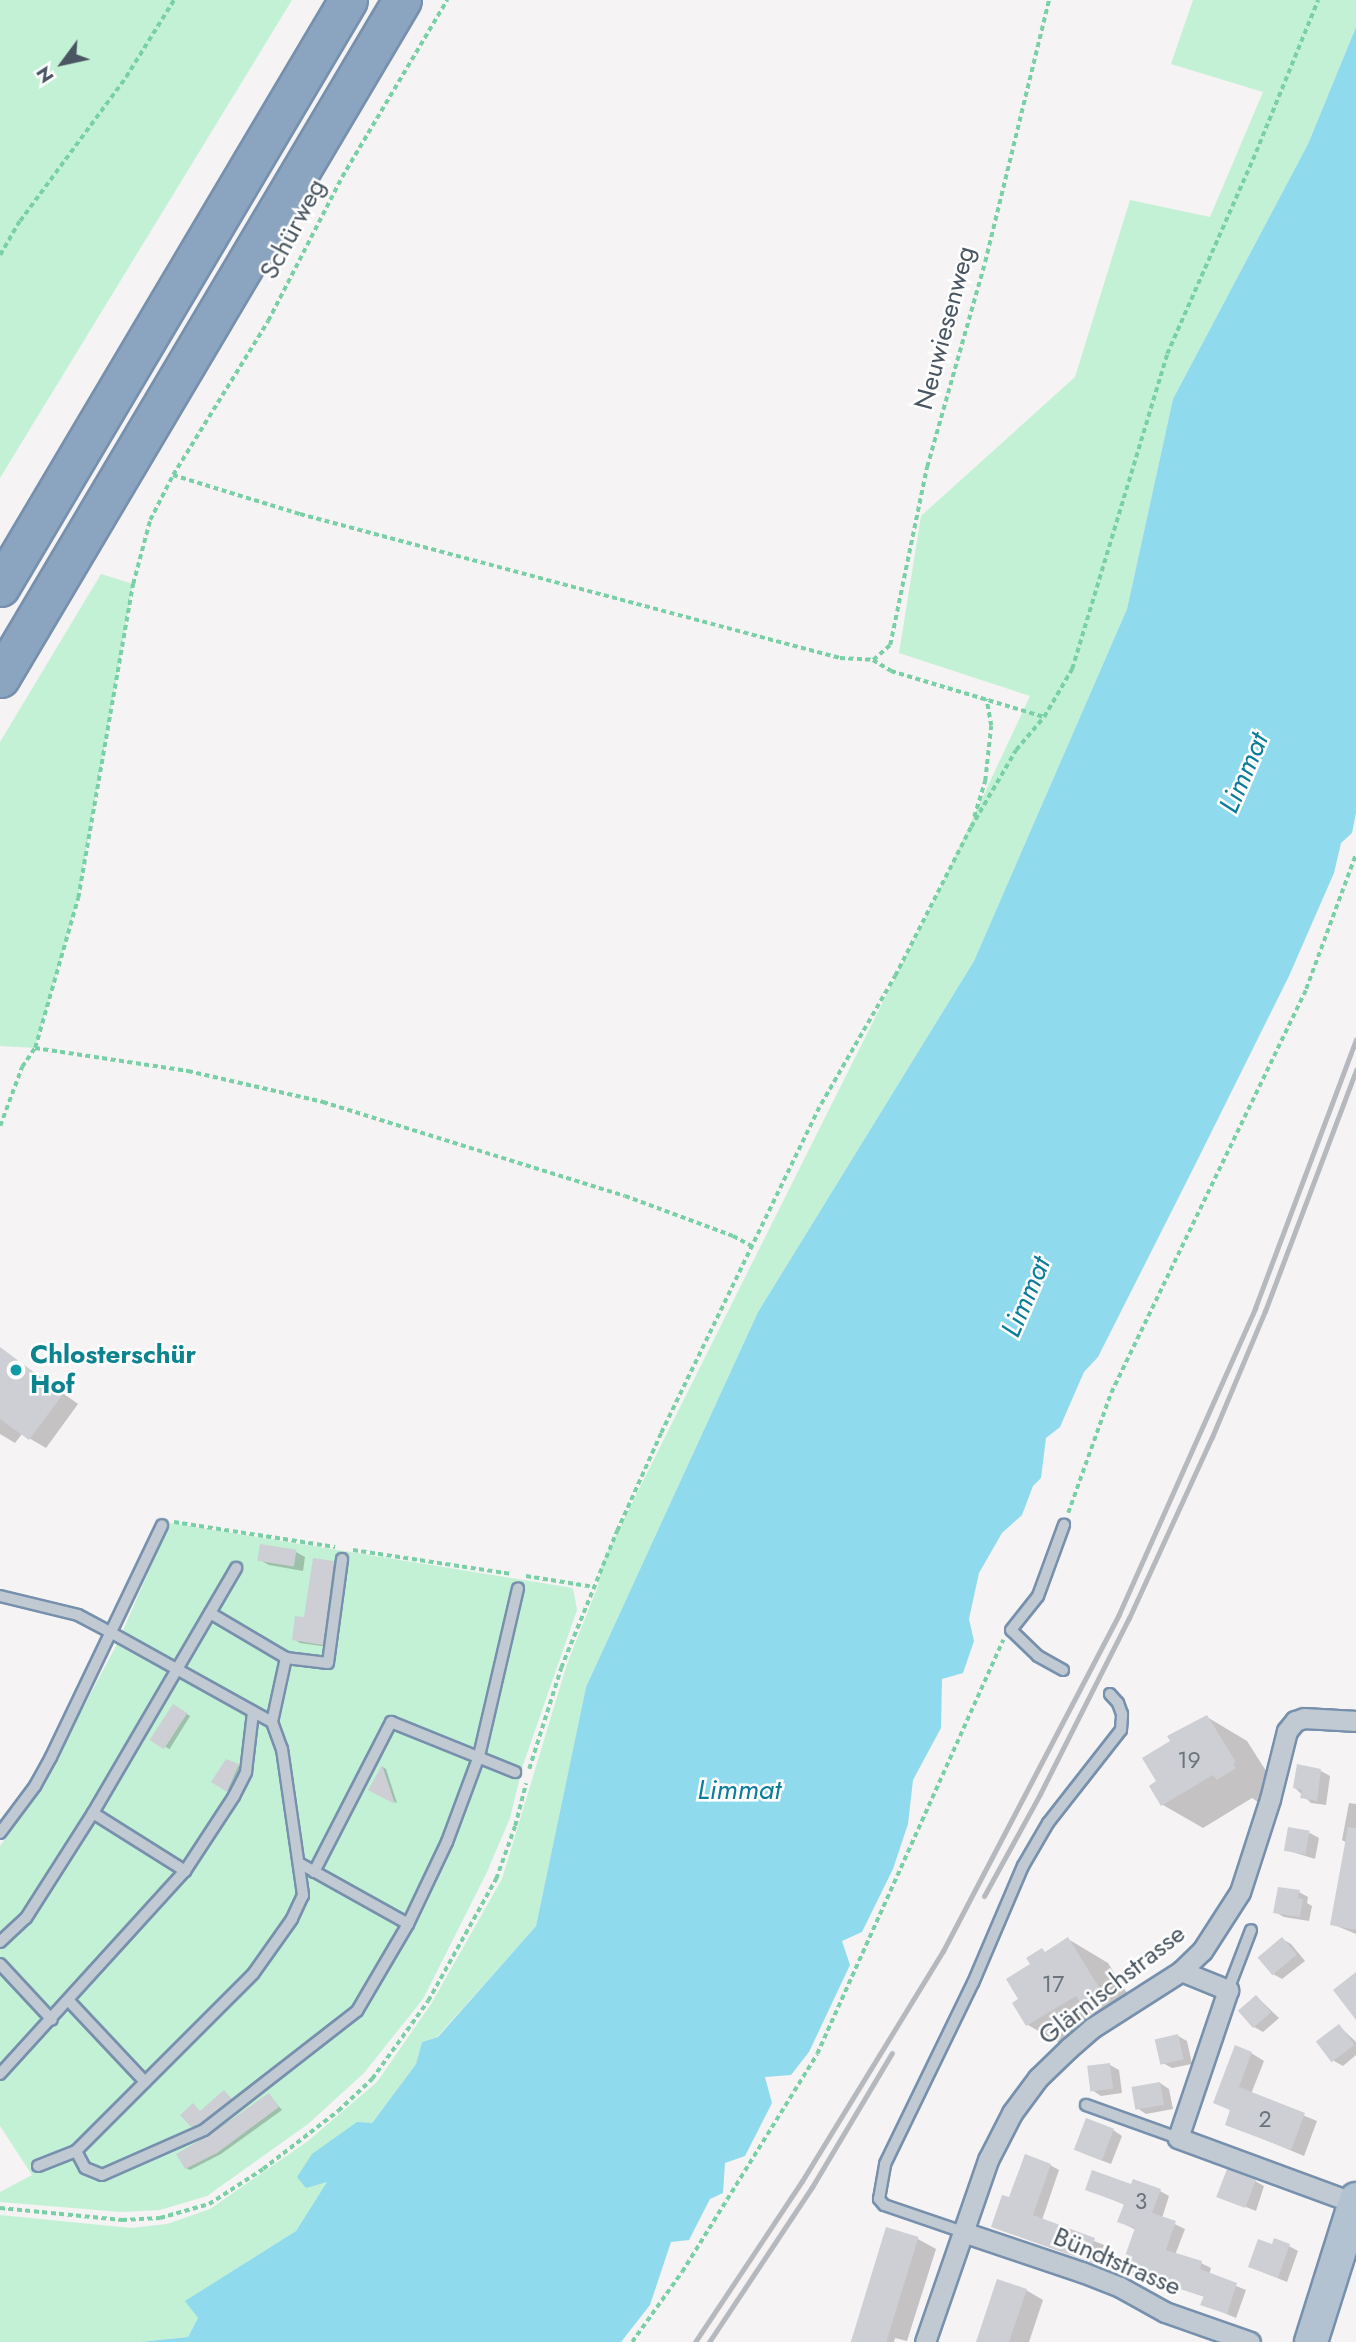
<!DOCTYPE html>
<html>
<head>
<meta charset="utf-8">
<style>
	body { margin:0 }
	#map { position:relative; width:1356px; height:2342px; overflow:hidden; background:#f5f3f3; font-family:Jost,sans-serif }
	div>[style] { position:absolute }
	.green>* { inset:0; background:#c3f1d5 }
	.water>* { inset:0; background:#90daee }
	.shadow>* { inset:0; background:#0003; transform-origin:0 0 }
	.building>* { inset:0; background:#cdcfd5; transform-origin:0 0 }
	.path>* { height:3.5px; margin-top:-1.75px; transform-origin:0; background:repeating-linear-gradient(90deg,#7ad0a6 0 5px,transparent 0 8.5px) }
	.roads { filter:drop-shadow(2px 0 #7690ad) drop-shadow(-2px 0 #7690ad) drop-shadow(0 2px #7690ad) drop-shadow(0 -2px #7690ad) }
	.service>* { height:10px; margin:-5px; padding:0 5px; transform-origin:5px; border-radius:5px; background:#c1cad2 }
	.minor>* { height:19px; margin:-9.5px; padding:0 9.5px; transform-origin:9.5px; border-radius:9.5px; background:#c1cad2 }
	.primary>* { height:32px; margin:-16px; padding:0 16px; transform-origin:16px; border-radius:16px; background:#b3c2d1 }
	.motorway>* { height:37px; margin:-18.5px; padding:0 18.5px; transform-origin:18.5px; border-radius:18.5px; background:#8ba5c1 }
	.rail>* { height:5px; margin:-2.5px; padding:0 2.5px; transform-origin:2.5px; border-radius:2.5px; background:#b5b8bd }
	.dots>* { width:19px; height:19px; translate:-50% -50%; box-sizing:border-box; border:4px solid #fff; border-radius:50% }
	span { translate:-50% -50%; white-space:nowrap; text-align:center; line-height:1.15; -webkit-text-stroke:5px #fff; paint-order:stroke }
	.number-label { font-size:23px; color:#6b747e }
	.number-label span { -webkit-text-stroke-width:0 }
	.street-label { font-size:26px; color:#4a5661 }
	.culture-label { font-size:26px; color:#0d838f; font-weight:700 }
	.left { translate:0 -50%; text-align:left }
	.water-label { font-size:28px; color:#0c7c9b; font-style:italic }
	.north { position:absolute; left:28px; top:28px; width:70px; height:70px; -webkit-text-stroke:5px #fff; paint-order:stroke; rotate:237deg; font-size:19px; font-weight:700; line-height:28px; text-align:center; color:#4a5661 }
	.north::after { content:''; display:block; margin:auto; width:24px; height:32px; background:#4a5661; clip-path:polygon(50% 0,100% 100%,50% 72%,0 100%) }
</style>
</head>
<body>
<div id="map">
	<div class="green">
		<div style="clip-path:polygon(0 0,292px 0,0 478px)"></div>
		<div style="clip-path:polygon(1193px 0,1356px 0,1356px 27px,1308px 144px,1173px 399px,1127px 609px,974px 961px,758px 1312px,586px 1687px,536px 1926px,437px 2037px,422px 2042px,416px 2064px,328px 2181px,296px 2231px,186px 2301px,198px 2318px,188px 2337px,140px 2342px,0 2342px,0 2215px,131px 2228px,167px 2224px,210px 2209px,308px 2141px,377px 2082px,431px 2004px,502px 1879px,567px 1664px,598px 1586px,602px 1563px,942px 884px,1030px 696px,899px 653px,921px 516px,1075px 377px,1130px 200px,1210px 217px,1263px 92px,1171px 64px)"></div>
		<div style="clip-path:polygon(101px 574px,133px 584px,78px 898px,35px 1048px,0 1046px,0 742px)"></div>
		<div style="clip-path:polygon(170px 1523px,573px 1588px,577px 1610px,523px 1765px,510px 1818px,487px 1872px,423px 1999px,364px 2073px,308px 2124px,207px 2196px,160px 2210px,121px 2212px,0 2202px,0 2192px,32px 2175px,0 2126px,0 1846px,39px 1790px,116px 1646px)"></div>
	</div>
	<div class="water">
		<div style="clip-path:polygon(1356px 27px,1356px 813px,1352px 833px,1341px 843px,1334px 873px,1289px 976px,1196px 1163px,1098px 1357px,1084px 1372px,1060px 1427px,1046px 1438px,1041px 1478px,1033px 1486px,1022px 1515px,1002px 1533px,979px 1573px,969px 1619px,974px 1641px,963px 1673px,942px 1679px,941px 1728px,913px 1780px,908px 1824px,893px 1869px,862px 1932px,842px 1941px,850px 1965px,809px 2052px,791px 2075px,765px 2077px,772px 2103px,745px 2156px,725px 2163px,723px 2193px,710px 2199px,689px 2240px,671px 2242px,650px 2305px,621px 2342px,140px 2342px,188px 2337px,198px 2318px,185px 2301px,296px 2231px,327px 2182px,306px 2188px,297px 2177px,312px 2154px,357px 2122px,372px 2123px,416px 2064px,422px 2042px,438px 2037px,536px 1926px,586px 1687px,758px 1312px,974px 961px,1127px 609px,1173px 399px,1308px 144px)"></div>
	</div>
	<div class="shadow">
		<div style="clip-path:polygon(0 1348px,78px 1404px,46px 1448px,22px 1434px,15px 1443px,0 1434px)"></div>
		<div style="clip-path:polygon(296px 1552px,305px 1557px,303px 1571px,269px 1565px,260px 1560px)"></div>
		<div style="clip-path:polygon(334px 1563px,339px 1566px,329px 1647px,300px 1643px,294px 1639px)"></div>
		<div style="left:174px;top:1706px;width:19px;height:39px;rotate:32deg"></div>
		<div style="clip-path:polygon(1207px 1717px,1247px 1741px,1275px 1785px,1275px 1792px,1258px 1802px,1252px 1798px,1203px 1828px,1163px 1805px,1151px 1786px,1158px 1782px)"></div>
		<div style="clip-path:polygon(227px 1761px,242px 1768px,231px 1793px,214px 1782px)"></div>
		<div style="clip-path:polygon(383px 1767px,386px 1769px,397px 1803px,371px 1789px)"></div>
		<div style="clip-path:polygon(1321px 1771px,1330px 1776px,1326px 1805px,1311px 1803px,1295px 1788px)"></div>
		<div style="clip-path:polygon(1349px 1803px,1356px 1804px,1356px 1934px,1332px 1924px,1347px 1843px,1342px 1840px)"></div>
		<div style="clip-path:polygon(1310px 1833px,1319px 1838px,1315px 1859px,1286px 1850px)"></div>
		<div style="clip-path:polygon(1299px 1892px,1308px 1897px,1307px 1903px,1312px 1906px,1309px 1921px,1284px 1917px,1275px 1912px)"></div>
		<div style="clip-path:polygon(1068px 1939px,1108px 1963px,1139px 2012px,1121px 2023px,1114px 2019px,1068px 2048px,1028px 2025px,1014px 2004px,1021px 2000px,1047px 1953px)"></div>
		<div style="clip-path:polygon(1282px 1939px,1291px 1944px,1305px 1961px,1282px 1979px,1273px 1974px)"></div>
		<div style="clip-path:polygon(1257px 1997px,1279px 2018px,1263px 2032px,1254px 2027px)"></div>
		<div style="clip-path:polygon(1339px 2026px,1356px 2042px,1356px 2055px,1343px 2066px,1334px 2061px)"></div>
		<div style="clip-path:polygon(1178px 2036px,1187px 2041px,1192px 2064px,1172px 2068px,1163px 2063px)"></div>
		<div style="clip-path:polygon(1251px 2053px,1264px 2061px,1251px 2094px,1317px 2121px,1304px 2156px,1227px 2124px,1232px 2111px,1216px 2102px)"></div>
		<div style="clip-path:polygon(1110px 2065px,1119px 2070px,1122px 2093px,1101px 2096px,1092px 2090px)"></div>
		<div style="clip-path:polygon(1160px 2083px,1169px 2089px,1173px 2109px,1146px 2114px,1137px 2108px)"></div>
		<div style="clip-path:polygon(224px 2092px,234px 2102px,204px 2125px,197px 2129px,192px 2126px,201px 2112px)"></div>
		<div style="clip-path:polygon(269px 2095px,282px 2110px,221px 2154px,190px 2170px,186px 2168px,179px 2154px)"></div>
		<div style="clip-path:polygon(1113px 2130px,1122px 2136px,1111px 2164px,1085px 2154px)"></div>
		<div style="clip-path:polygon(1050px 2165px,1059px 2170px,1042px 2220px,1104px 2245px,1096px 2264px,993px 2227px,1010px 2200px)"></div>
		<div style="clip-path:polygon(1255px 2181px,1264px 2186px,1256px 2211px,1219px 2196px)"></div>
		<div style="clip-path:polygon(1132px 2186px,1160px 2191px,1169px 2196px,1162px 2218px,1185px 2229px,1175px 2255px,1201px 2263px,1211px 2268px,1209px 2275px,1246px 2290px,1236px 2318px,1203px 2304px,1205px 2297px,1122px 2270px,1136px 2230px,1120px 2222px,1125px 2205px,1087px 2189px)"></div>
		<div style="clip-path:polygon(918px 2239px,936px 2249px,907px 2341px,895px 2338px,894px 2342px,851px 2342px)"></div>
		<div style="clip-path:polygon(1289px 2246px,1298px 2251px,1287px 2282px,1250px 2267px,1273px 2247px)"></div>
		<div style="clip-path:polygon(1026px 2290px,1043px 2300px,1029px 2342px,978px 2342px)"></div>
	</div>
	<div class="building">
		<div style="clip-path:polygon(0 1347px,63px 1394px,29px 1440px,0 1419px)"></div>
		<div style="left:260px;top:1544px;width:37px;height:17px;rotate:9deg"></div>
		<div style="clip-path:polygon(313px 1558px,334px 1561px,323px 1645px,292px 1640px,295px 1616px,304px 1617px)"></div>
		<div style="left:173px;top:1704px;width:17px;height:43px;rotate:33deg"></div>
		<div style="clip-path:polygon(1207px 1715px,1236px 1762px,1233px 1764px,1236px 1768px,1217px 1780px,1213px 1775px,1161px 1806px,1149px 1786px,1156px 1781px,1142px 1758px,1170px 1741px,1167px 1736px)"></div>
		<div style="clip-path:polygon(226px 1759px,239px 1764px,227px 1792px,211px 1782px)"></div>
		<div style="clip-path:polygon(1297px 1764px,1321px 1769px,1317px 1801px,1300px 1798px,1302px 1790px,1293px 1788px)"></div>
		<div style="clip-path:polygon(382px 1765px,395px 1804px,368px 1790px)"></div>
		<div style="left:1288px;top:1827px;width:22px;height:24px;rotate:10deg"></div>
		<div style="clip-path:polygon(1348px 1827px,1356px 1828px,1356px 1930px,1330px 1925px)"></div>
		<div style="clip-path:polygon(1278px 1887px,1300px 1890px,1298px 1898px,1303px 1899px,1300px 1917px,1273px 1913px)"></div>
		<div style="clip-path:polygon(1068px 1937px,1100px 1989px,1080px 2002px,1076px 1996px,1026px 2026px,1012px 2003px,1018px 1999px,1006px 1979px,1030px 1964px,1026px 1958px,1042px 1948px,1045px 1952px)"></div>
		<div style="left:1282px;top:1937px;width:23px;height:32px;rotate:50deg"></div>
		<div style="clip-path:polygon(1356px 1972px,1356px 2020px,1333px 1990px)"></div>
		<div style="left:1256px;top:1995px;width:23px;height:24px;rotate:49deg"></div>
		<div style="left:1339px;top:2024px;width:26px;height:29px;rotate:53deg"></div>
		<div style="left:1178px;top:2034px;width:26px;height:24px;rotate:77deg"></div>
		<div style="clip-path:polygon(1235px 2045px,1252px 2052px,1239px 2087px,1305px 2113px,1291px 2150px,1225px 2125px,1230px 2110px,1213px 2103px)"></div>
		<div style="left:1110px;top:2063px;width:26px;height:23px;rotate:83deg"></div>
		<div style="left:1160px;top:2082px;width:23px;height:29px;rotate:80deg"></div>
		<div style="clip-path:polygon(224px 2090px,232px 2099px,200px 2124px,191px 2127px,180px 2115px,193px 2103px,200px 2111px)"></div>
		<div style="clip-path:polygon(269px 2093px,279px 2107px,217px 2153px,185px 2169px,176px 2154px,208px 2136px)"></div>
		<div style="left:1086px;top:2118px;width:30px;height:34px;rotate:21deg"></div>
		<div style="clip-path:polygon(1025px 2154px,1051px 2164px,1033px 2215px,1095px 2238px,1087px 2261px,991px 2227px,1002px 2195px,1009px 2197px)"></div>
		<div style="left:1227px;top:2169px;width:31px;height:30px;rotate:21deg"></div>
		<div style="clip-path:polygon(1092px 2170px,1131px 2184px,1133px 2179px,1161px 2189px,1152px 2213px,1176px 2221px,1166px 2250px,1202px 2261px,1200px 2269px,1237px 2283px,1227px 2314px,1200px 2305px,1204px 2296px,1120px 2270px,1135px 2228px,1117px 2222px,1124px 2204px,1085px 2190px)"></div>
		<div style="left:886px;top:2227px;width:34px;height:121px;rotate:17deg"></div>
		<div style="clip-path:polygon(1274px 2238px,1290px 2244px,1278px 2278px,1248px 2267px,1258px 2239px,1272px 2244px)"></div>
		<div style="clip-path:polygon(997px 2279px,1027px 2289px,1009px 2342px,976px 2342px)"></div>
	</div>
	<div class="path">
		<div style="left:0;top:255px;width:39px;rotate:-60deg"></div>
		<div style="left:20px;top:221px;width:179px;rotate:-53.6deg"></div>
		<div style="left:126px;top:77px;width:91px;rotate:-58.1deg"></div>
		<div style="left:173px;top:475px;width:133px;rotate:17.1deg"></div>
		<div style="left:300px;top:514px;width:559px;rotate:14.93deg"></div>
		<div style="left:840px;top:658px;width:33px;rotate:3deg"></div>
		<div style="left:873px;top:660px;width:21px;rotate:31deg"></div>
		<div style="left:891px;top:671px;width:160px;rotate:16.7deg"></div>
		<div style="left:873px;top:660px;width:23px;rotate:-41deg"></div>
		<div style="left:890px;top:645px;width:182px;rotate:-78.3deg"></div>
		<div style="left:927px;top:467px;width:213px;rotate:-74.2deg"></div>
		<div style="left:985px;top:262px;width:270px;rotate:-76.3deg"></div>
		<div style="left:974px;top:817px;width:38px;rotate:-73deg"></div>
		<div style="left:985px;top:781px;width:55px;rotate:-83.8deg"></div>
		<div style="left:991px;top:726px;width:27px;rotate:-100deg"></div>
		<div style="left:35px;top:1048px;width:155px;rotate:8.5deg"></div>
		<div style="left:188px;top:1071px;width:139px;rotate:12.9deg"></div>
		<div style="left:323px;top:1102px;width:316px;rotate:17.3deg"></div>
		<div style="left:625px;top:1196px;width:115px;rotate:20.3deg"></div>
		<div style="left:733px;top:1236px;width:24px;rotate:28deg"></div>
		<div style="left:0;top:1126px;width:63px;rotate:-69.6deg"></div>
		<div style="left:22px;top:1067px;width:23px;rotate:-56deg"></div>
		<div style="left:35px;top:1048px;width:156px;rotate:-74deg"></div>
		<div style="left:78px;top:898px;width:319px;rotate:-80.1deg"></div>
		<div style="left:133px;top:584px;width:66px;rotate:-75.1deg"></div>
		<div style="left:150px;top:520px;width:51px;rotate:-62.9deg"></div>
		<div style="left:173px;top:475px;width:181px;rotate:-58.3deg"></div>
		<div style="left:268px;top:321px;width:162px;rotate:-62.8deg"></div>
		<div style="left:342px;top:177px;width:206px;rotate:-59.3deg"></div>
		<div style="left:1068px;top:1513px;width:127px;rotate:-70.3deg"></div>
		<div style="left:1111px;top:1393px;width:449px;rotate:-64.2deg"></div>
		<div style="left:1306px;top:989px;width:144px;rotate:-69.7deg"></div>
		<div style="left:174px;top:1522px;width:163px;rotate:8.8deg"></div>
		<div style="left:353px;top:1550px;width:161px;rotate:8.6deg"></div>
		<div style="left:526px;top:1576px;width:69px;rotate:9.2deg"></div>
		<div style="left:529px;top:1769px;width:106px;rotate:-72.4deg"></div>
		<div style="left:561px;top:1668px;width:148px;rotate:-67.8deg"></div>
		<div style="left:617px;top:1531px;width:107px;rotate:-65.8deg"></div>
		<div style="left:661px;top:1433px;width:366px;rotate:-64.1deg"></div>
		<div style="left:821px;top:1104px;width:148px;rotate:-60deg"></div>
		<div style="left:895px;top:976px;width:167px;rotate:-63deg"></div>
		<div style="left:971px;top:827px;width:89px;rotate:-59.7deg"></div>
		<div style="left:1016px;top:750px;width:43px;rotate:-49.7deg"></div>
		<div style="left:1044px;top:717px;width:56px;rotate:-59.7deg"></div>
		<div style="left:1072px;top:669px;width:329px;rotate:-73.2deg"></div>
		<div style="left:1167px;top:354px;width:221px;rotate:-66.2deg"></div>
		<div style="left:1256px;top:152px;width:164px;rotate:-67.8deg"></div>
		<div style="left:0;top:2208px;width:123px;rotate:5.6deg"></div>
		<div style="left:122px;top:2220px;width:38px;rotate:-3deg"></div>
		<div style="left:160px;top:2218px;width:51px;rotate:-15.9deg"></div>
		<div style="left:209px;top:2204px;width:64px;rotate:-32.9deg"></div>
		<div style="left:263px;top:2169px;width:95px;rotate:-37.7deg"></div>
		<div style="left:338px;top:2111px;width:47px;rotate:-43.3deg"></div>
		<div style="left:372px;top:2079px;width:96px;rotate:-54.3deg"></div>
		<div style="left:428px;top:2001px;width:140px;rotate:-60.9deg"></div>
		<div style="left:496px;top:1879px;width:56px;rotate:-70.3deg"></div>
		<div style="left:515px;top:1826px;width:44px;rotate:-75.7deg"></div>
		<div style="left:632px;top:2342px;width:86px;rotate:-54.5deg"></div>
		<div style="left:682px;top:2272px;width:256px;rotate:-58.2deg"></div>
		<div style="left:817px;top:2054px;width:454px;rotate:-65.8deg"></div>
	</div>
	<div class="roads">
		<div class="service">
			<div style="left:0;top:1596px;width:80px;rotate:13.7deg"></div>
			<div style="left:78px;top:1615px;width:36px;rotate:28deg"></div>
			<div style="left:110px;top:1632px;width:185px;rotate:29.1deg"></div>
			<div style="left:272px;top:1722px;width:29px;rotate:70deg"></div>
			<div style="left:282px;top:1749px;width:148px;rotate:81.8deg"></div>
			<div style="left:303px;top:1895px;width:26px;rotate:115deg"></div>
			<div style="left:292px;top:1919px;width:67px;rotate:125.3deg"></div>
			<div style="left:253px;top:1974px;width:250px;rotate:135deg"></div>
			<div style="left:76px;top:2151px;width:19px;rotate:62deg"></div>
			<div style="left:85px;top:2168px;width:18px;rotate:22deg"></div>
			<div style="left:102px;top:2175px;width:111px;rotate:-23.8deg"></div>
			<div style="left:204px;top:2130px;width:194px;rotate:-37.9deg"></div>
			<div style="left:357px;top:2011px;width:101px;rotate:-59.6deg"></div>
			<div style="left:210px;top:1613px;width:88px;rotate:30.6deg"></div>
			<div style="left:1063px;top:1670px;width:29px;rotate:-151deg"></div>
			<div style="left:1038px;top:1656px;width:37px;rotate:-136deg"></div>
			<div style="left:1011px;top:1630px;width:43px;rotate:-51.5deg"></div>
			<div style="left:1038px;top:1596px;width:76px;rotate:-69.9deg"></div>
			<div style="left:272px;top:1722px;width:66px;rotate:-77.7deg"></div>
			<div style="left:286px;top:1658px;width:42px;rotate:6.8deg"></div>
			<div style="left:328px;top:1663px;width:105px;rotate:-82.3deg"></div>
			<div style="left:93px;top:1813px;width:109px;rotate:32.2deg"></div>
			<div style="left:0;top:1833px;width:59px;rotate:-53.3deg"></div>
			<div style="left:35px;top:1786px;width:33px;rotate:-61deg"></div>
			<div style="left:51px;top:1757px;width:257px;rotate:-64.4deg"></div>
			<div style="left:299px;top:1863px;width:125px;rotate:29.2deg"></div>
			<div style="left:408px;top:1924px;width:91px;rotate:-64.6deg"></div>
			<div style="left:447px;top:1842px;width:92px;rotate:-69.6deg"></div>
			<div style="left:479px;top:1756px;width:172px;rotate:-76.9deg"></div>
			<div style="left:314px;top:1872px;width:169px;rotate:-62.8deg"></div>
			<div style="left:391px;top:1722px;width:134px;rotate:22deg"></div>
			<div style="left:0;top:1942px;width:35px;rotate:-43deg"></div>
			<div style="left:26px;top:1918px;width:125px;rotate:-57.5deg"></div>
			<div style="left:93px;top:1813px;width:284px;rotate:-59.7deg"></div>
			<div style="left:0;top:1964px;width:76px;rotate:47.1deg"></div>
			<div style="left:1228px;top:1990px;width:64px;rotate:-69deg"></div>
			<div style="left:69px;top:2001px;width:111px;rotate:46.8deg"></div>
			<div style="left:0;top:2074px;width:275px;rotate:-47.7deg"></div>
			<div style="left:185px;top:1871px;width:90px;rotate:-56.8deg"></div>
			<div style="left:234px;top:1796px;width:27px;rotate:-63deg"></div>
			<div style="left:246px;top:1772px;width:60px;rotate:-83.3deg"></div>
			<div style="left:1086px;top:2105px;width:98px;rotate:19.7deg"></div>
			<div style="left:38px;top:2166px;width:41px;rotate:-21.5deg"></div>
			<div style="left:963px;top:2232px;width:83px;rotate:-161.1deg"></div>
			<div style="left:884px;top:2205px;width:8px;rotate:-130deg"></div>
			<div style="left:879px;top:2199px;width:36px;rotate:-80deg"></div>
			<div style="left:885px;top:2164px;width:201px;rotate:-64.1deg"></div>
			<div style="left:973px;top:1983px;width:127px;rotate:-66.9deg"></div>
			<div style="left:1023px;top:1866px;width:50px;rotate:-59.8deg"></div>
			<div style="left:1048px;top:1823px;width:118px;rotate:-51.9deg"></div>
			<div style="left:1121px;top:1730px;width:16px;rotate:-86deg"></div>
			<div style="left:1122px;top:1714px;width:12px;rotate:-110deg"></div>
			<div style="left:1118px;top:1703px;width:12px;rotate:-132deg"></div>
		</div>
		<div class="minor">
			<div style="left:1181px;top:1971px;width:51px;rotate:22deg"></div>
			<div style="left:1228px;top:1990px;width:156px;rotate:108.7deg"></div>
			<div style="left:1178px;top:2138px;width:189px;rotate:20.2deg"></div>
			<div style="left:963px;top:2232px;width:126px;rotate:18.6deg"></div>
			<div style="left:1082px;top:2272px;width:41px;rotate:21.5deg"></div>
			<div style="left:1120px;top:2287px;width:51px;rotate:29.1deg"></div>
			<div style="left:1165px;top:2312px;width:90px;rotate:19.4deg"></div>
			<div style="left:925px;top:2342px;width:193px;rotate:-70.9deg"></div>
			<div style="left:988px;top:2160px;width:53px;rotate:-62.9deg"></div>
			<div style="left:1012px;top:2113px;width:44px;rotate:-53.4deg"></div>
			<div style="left:1038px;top:2078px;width:43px;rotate:-44.1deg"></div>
			<div style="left:1069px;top:2048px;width:30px;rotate:-41deg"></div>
			<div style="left:1092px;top:2028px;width:106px;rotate:-32.6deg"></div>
			<div style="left:1181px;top:1971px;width:29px;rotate:-44deg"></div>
			<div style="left:1202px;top:1951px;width:70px;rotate:-57.2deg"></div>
			<div style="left:1240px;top:1892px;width:98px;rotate:-72.1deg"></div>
			<div style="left:1270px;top:1799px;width:70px;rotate:-76deg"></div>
			<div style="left:1287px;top:1731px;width:13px;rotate:-51deg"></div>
			<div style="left:1295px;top:1721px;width:9px;rotate:-18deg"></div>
			<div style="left:1304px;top:1718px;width:52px;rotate:3.3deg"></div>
		</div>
		<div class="primary">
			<div style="left:1311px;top:2342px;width:150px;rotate:-72.5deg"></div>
		</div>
		<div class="motorway">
			<div style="left:0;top:587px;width:682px;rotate:-59.34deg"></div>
			<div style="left:0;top:678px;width:788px;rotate:-59.34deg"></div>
		</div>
	</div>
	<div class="rail">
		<div style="left:984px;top:1896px;width:116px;rotate:-61.2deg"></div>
		<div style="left:1040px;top:1794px;width:197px;rotate:-63.2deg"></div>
		<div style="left:1129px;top:1618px;width:199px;rotate:-65.4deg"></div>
		<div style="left:1212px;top:1437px;width:137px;rotate:-67.2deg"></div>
		<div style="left:1265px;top:1311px;width:258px;rotate:-69.3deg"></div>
		<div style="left:695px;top:2342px;width:193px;rotate:-56.4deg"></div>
		<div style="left:802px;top:2181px;width:270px;rotate:-58.5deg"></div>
		<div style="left:943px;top:1951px;width:380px;rotate:-62.4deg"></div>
		<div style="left:1119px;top:1614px;width:335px;rotate:-66deg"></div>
		<div style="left:1255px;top:1308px;width:287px;rotate:-69.4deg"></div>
		<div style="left:709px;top:2342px;width:186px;rotate:-56.4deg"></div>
		<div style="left:812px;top:2187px;width:156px;rotate:-59.2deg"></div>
	</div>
	<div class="dots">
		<div style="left:16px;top:1370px;background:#0f9aa8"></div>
	</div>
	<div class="number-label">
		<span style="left:1189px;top:1760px">19</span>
		<span style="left:1053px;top:1984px">17</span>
		<span style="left:1265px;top:2119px">2</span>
		<span style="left:1141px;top:2201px">3</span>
	</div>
	<div class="street-label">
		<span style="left:293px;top:229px;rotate:-62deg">Schürweg</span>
		<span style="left:945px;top:328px;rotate:-75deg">Neuwiesenweg</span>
		<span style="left:1112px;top:1985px;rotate:-38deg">Glärnischstrasse</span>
		<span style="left:1117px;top:2262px;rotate:23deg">Bündtstrasse</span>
	</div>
	<div class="culture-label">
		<span class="left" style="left:30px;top:1370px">Chlosterschür<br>Hof</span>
	</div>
	<div class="water-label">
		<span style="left:1244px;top:773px;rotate:-67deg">Limmat</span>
		<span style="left:1026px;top:1297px;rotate:-67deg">Limmat</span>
		<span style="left:739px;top:1790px">Limmat</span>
	</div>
	<div class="north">N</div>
</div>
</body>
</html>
